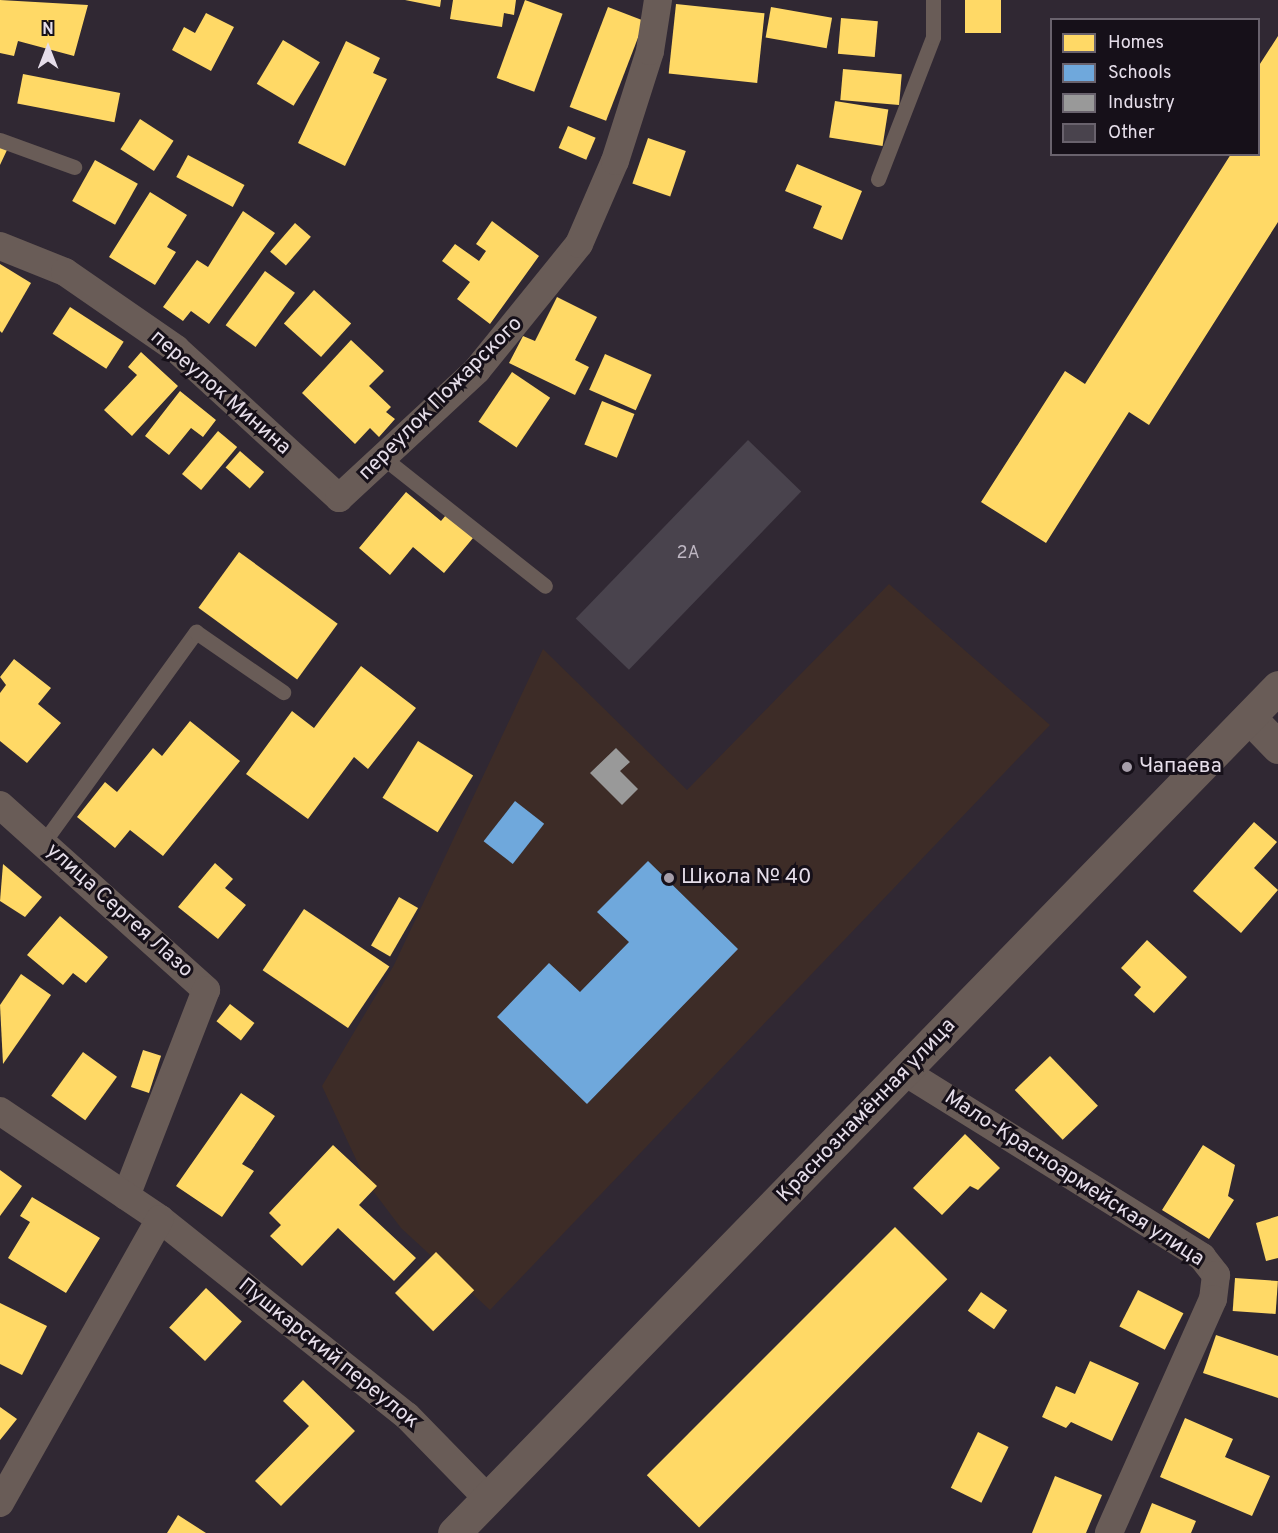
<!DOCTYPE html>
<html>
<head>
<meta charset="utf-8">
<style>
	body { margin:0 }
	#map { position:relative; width:1278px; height:1533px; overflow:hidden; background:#302833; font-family:Overpass,sans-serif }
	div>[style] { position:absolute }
	.education>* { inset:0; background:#3d2c27 }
	.homes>* { inset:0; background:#ffd966; transform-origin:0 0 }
	.schools>* { inset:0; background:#6fa8dc; transform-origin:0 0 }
	.industry>* { inset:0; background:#999 }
	.building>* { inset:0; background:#49434d; transform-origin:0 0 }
	.service>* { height:15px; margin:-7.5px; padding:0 7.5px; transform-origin:7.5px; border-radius:7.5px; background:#695c57 }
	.minor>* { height:28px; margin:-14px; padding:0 14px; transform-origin:14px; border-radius:14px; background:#695c57 }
	.tertiary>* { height:33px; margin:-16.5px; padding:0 16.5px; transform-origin:16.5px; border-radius:16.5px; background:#695c57 }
	.dots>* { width:16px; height:16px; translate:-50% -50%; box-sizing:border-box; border:3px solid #161019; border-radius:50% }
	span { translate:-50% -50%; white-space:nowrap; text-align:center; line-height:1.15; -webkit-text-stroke:6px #161019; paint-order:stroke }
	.number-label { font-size:18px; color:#bfb7c3 }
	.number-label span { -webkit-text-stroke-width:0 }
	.street-label { font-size:21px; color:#e6deea }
	.poi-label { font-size:21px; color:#e6deea }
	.left { translate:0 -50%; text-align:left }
	.legend { position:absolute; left:1050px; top:18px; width:210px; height:138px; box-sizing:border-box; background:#161019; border:2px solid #69626d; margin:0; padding:8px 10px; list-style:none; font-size:18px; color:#e6deea }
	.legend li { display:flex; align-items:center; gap:12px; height:30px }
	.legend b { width:30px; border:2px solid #69626d }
	.north { position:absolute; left:18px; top:18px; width:60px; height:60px; -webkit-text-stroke:4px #161019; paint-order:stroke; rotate:0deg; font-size:16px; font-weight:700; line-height:24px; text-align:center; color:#e6deea }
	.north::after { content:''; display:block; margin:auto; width:21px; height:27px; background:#e6deea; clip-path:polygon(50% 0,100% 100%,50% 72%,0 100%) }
</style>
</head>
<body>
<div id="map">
	<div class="education">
		<div style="clip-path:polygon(889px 584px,1050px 725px,490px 1310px,401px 1228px,367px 1183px,322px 1086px,394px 965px,543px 649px,687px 790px)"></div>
	</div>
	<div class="homes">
		<div style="clip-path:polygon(0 0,88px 5px,74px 56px,18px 41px,14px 56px,0 53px)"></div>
		<div style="clip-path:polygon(405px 0,441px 0,440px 7px)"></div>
		<div style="clip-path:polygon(453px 0,516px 0,514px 15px,504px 13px,502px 27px,450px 19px)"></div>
		<div style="left:525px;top:0;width:40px;height:83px;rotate:20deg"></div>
		<div style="left:965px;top:0;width:36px;height:33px"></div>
		<div style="left:676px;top:4px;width:89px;height:70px;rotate:6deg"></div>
		<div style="left:608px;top:7px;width:39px;height:107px;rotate:21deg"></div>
		<div style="left:771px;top:7px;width:62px;height:31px;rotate:10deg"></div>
		<div style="clip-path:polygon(206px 13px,234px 27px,211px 71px,172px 50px,184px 27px,195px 33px)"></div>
		<div style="left:841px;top:18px;width:37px;height:36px;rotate:5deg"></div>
		<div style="clip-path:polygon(1278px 36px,1278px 222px,1149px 425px,1129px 412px,1046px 543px,981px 502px,1065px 371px,1085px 384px,1231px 154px,1258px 154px,1258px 67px)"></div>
		<div style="left:283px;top:40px;width:43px;height:51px;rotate:31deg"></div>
		<div style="clip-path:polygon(346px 41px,380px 58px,373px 73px,387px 79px,345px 166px,298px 143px)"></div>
		<div style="left:843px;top:69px;width:59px;height:31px;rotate:5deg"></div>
		<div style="left:23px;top:74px;width:99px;height:30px;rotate:11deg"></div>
		<div style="left:835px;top:101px;width:54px;height:37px;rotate:9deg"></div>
		<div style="left:140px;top:119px;width:40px;height:36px;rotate:33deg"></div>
		<div style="left:568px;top:126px;width:30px;height:24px;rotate:23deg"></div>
		<div style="left:648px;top:138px;width:40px;height:48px;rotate:19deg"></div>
		<div style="clip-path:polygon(0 147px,7px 150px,0 165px)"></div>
		<div style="left:188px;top:155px;width:64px;height:25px;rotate:28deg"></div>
		<div style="left:95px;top:160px;width:49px;height:47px;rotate:29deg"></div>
		<div style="clip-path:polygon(797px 164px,862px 191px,842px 240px,813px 228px,822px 206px,785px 191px)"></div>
		<div style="clip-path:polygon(150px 192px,187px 215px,167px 247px,176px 252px,155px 285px,109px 257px)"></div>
		<div style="clip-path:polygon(243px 211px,275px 233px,209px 324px,191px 311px,183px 321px,163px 307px,197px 260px,208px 267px)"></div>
		<div style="clip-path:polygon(492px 221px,539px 256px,490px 324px,457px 299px,470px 282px,442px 261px,455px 244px,479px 261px,486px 251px,476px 244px)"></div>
		<div style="left:295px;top:223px;width:21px;height:38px;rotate:41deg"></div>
		<div style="clip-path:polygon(0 264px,31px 283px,2px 333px,0 331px)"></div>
		<div style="left:265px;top:271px;width:37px;height:67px;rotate:36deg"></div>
		<div style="left:314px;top:290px;width:50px;height:45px;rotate:42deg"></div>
		<div style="clip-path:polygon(557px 297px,597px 317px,575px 360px,589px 367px,575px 395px,509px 363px,523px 336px,535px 341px)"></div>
		<div style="left:70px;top:307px;width:64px;height:32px;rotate:33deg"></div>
		<div style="clip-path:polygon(351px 340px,384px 371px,369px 386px,391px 407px,386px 412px,395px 419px,379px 437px,370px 428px,355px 444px,302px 393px)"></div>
		<div style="clip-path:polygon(141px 352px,178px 386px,132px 436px,104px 410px,137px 375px,128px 367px)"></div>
		<div style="left:605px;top:354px;width:51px;height:39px;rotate:24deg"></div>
		<div style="left:512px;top:372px;width:46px;height:60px;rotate:34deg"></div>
		<div style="clip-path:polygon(180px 391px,216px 420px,203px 437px,191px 428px,169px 455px,145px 436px)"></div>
		<div style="left:602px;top:401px;width:35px;height:47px;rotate:22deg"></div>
		<div style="left:218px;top:431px;width:25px;height:56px;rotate:40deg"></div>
		<div style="left:240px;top:451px;width:32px;height:22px;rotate:41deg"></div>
		<div style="clip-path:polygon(406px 492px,441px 521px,446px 515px,473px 538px,444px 573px,413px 547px,390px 575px,359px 548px)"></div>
		<div style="left:239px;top:552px;width:122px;height:69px;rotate:36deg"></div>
		<div style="clip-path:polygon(14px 659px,51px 688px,38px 704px,61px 723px,27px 763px,0 741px,0 693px,6px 685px,0 677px)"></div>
		<div style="clip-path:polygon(361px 666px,416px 708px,368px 769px,354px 757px,308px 819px,246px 774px,292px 711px,314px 728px)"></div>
		<div style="clip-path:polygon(190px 721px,240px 761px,163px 856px,130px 830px,115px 848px,77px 817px,105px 782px,117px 792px,153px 748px,162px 756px)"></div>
		<div style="left:418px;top:741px;width:65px;height:67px;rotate:32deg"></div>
		<div style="clip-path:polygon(1254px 822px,1277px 842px,1254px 868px,1278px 890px,1241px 933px,1193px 891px)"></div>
		<div style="clip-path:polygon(215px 863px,233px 879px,225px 888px,246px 905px,218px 939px,178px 907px)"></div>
		<div style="clip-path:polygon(3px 864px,42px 897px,25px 917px,0 901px)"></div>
		<div style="left:399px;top:897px;width:22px;height:56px;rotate:30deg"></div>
		<div style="left:304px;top:909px;width:103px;height:74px;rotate:34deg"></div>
		<div style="clip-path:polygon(60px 916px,108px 957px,86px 983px,73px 973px,63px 985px,27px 955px)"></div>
		<div style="clip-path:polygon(1147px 940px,1187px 977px,1154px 1013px,1134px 995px,1141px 987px,1121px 968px)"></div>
		<div style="clip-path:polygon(21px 974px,51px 995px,3px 1064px,0 1005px)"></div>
		<div style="left:230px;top:1004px;width:31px;height:22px;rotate:38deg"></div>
		<div style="left:143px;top:1050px;width:19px;height:39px;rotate:18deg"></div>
		<div style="left:83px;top:1052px;width:42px;height:54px;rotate:36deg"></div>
		<div style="left:1050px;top:1056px;width:69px;height:49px;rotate:46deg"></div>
		<div style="clip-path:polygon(241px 1093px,275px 1116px,242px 1164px,254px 1171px,222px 1217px,176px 1186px)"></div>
		<div style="clip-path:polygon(965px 1134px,1000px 1168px,978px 1190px,970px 1186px,942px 1215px,913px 1188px)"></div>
		<div style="clip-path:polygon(333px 1145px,377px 1186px,359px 1205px,416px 1258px,394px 1281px,338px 1228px,302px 1266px,270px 1236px,281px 1225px,269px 1213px)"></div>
		<div style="clip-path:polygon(1203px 1145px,1235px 1165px,1228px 1196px,1234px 1200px,1209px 1239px,1162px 1210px)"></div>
		<div style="clip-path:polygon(0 1170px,22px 1186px,0 1216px)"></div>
		<div style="clip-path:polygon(32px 1197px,100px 1238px,66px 1293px,8px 1258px,30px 1222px,20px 1216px)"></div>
		<div style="clip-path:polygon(1278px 1216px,1278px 1258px,1266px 1261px,1256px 1223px)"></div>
		<div style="left:895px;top:1227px;width:74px;height:351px;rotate:45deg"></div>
		<div style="left:436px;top:1252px;width:54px;height:58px;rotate:45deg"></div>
		<div style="left:1235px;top:1278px;width:43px;height:33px;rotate:4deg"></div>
		<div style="left:206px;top:1288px;width:49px;height:54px;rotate:43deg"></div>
		<div style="left:1138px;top:1290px;width:51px;height:41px;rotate:27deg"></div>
		<div style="left:981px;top:1292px;width:32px;height:23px;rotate:35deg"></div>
		<div style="clip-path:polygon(0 1303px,47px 1326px,22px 1375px,0 1364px)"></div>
		<div style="clip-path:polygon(1216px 1335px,1278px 1356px,1278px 1398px,1203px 1373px)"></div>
		<div style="clip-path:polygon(1090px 1361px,1139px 1383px,1112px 1441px,1071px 1422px,1066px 1428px,1042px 1417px,1056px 1386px,1075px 1394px)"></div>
		<div style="clip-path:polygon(303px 1380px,355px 1431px,281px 1506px,255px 1481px,309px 1426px,283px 1401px)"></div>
		<div style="clip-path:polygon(0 1407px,17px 1419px,0 1440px)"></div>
		<div style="clip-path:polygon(1185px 1418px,1233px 1439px,1225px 1457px,1270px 1476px,1252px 1516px,1160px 1477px)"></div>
		<div style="left:978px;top:1432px;width:34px;height:62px;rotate:26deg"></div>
		<div style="clip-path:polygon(1055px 1476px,1102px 1495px,1086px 1533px,1032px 1533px)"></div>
		<div style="clip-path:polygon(1152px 1503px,1196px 1521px,1191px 1533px,1140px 1533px)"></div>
		<div style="clip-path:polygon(178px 1515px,206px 1533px,167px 1533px)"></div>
	</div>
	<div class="schools">
		<div style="left:515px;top:801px;width:37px;height:51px;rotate:38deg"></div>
		<div style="clip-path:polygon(648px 861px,738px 949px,587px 1104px,497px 1017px,549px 963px,580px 992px,629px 942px,597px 912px)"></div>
	</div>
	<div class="industry">
		<div style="clip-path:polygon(616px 748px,630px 762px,620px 771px,638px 789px,622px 805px,590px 773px)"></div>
	</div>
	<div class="building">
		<div style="left:748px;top:440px;width:74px;height:248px;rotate:44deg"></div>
	</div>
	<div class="service">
		<div style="left:0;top:140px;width:79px;rotate:20deg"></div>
		<div style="left:878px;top:179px;width:152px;rotate:-68.8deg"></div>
		<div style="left:933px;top:37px;width:37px;rotate:-90deg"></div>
		<div style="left:385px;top:459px;width:204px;rotate:38.4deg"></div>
		<div style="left:43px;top:843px;width:261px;rotate:-54.1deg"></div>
		<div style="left:196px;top:632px;width:106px;rotate:34.6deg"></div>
	</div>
	<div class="minor">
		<div style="left:0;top:246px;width:70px;rotate:21.8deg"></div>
		<div style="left:65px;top:272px;width:135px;rotate:34.7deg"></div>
		<div style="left:176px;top:349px;width:221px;rotate:42.4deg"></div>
		<div style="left:339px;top:498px;width:188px;rotate:-42.8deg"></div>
		<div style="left:477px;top:370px;width:162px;rotate:-51deg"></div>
		<div style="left:579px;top:244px;width:90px;rotate:-66.6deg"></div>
		<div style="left:615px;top:161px;width:115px;rotate:-72.3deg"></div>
		<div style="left:650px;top:51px;width:52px;rotate:-81.1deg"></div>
		<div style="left:0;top:805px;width:277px;rotate:41.9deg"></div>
		<div style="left:206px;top:990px;width:221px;rotate:111.2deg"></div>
		<div style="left:905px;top:1072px;width:350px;rotate:31.9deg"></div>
		<div style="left:1202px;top:1257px;width:23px;rotate:52deg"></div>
		<div style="left:1216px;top:1275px;width:24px;rotate:97deg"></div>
		<div style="left:1213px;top:1299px;width:256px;rotate:114deg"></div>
		<div style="left:0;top:1111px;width:193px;rotate:34deg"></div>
		<div style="left:160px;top:1219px;width:316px;rotate:38.6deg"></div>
		<div style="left:407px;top:1416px;width:116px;rotate:45.7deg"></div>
		<div style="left:0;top:1503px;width:326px;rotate:-60.6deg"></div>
	</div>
	<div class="tertiary">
		<div style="left:1251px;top:719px;width:39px;rotate:46deg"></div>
		<div style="left:454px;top:1533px;width:1181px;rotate:-45.75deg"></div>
	</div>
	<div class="dots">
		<div style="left:1127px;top:767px;background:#a69eaa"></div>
		<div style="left:669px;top:878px;background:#a69eaa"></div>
	</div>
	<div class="number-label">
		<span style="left:688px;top:554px">2А</span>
	</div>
	<div class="street-label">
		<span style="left:220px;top:393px;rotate:41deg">переулок Минина</span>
		<span style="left:441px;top:399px;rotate:-45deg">переулок Пожарского</span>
		<span style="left:119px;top:911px;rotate:42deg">улица Сергея Лазо</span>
		<span style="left:867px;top:1111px;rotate:-46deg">Краснознамённая улица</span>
		<span style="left:1074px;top:1179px;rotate:33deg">Мало-Красноармейская улица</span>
		<span style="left:328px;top:1354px;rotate:39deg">Пушкарский переулок</span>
	</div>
	<div class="poi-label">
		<span class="left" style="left:1139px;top:767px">Чапаева</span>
		<span class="left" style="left:681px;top:878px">Школа № 40</span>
	</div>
	<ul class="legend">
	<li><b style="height:16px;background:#ffd966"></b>Homes</li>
	<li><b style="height:16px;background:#6fa8dc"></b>Schools</li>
	<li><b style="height:16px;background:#999"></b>Industry</li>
	<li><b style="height:16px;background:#49434d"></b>Other</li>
	</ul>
	<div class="north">N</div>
</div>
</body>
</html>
